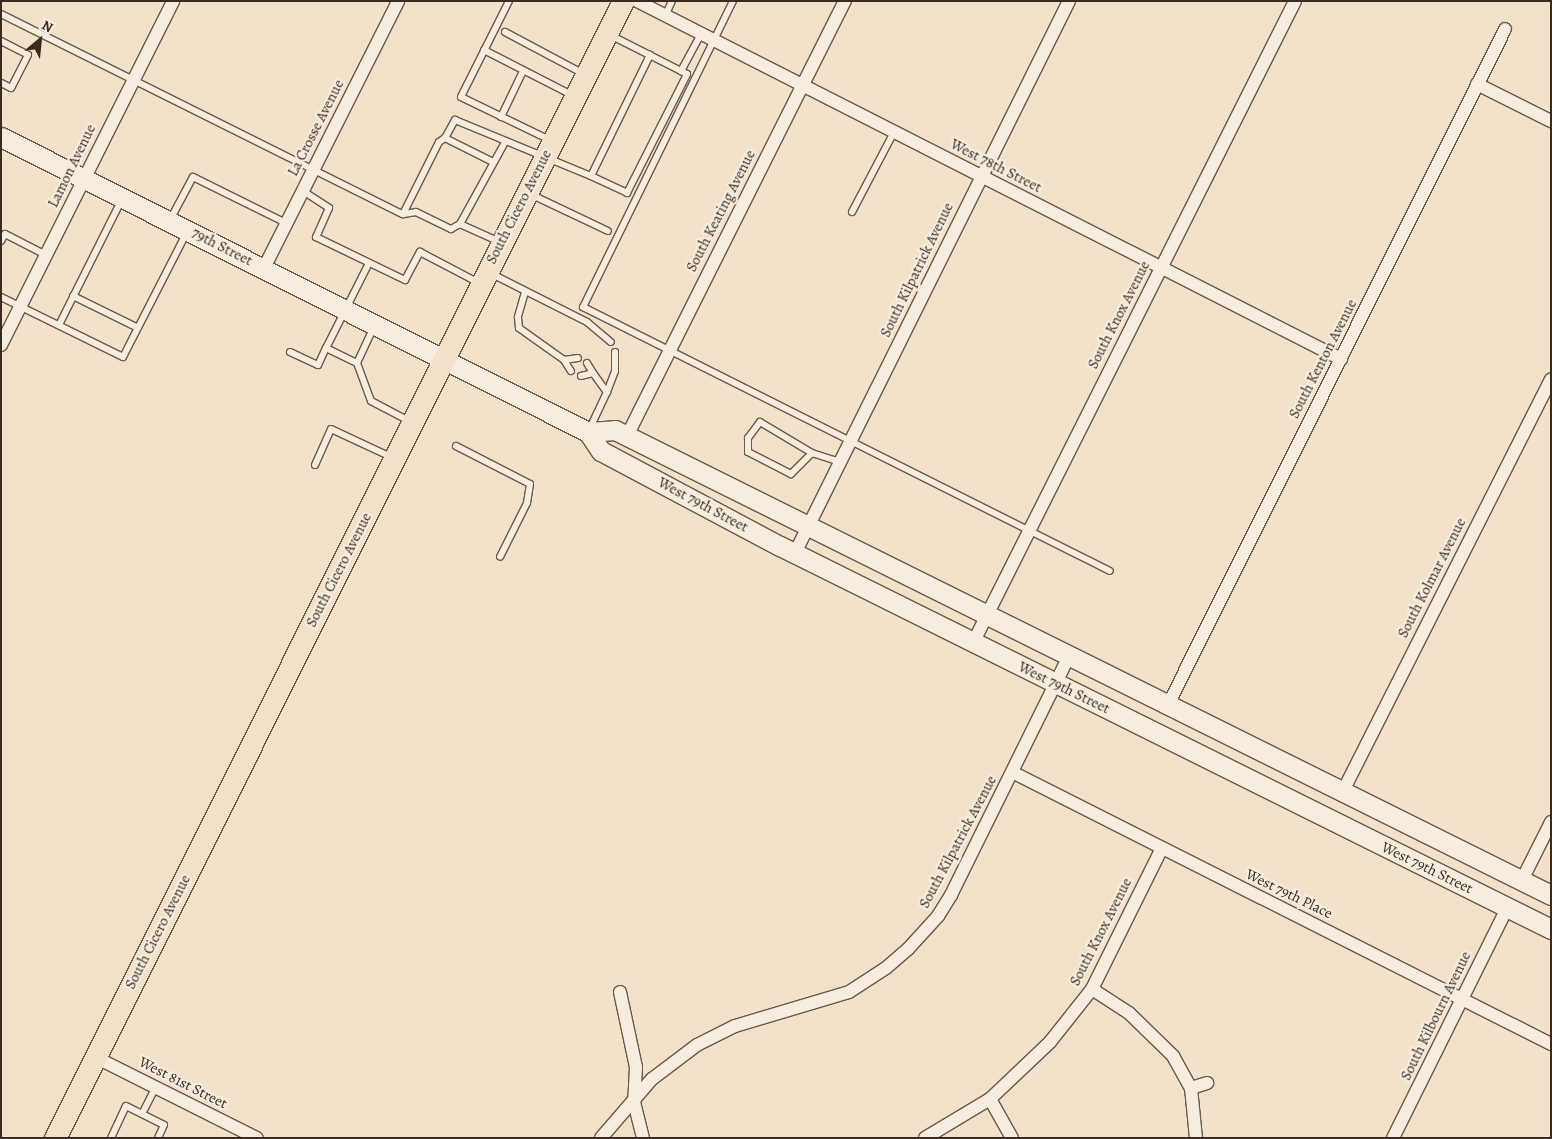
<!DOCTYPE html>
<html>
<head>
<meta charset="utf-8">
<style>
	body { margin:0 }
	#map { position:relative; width:1552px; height:1139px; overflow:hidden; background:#f2e2ca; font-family:Alegreya,serif }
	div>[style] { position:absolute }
	.roads { filter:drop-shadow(1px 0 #675a4a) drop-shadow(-1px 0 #675a4a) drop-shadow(0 1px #675a4a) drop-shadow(0 -1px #675a4a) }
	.lane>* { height:6px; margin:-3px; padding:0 3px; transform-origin:3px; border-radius:3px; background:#f7ecdd }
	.street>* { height:12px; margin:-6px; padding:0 6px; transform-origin:6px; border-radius:6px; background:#f7ecdd }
	.secondary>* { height:19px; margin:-9.5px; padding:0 9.5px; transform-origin:9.5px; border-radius:9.5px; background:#f7ecdd }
	.primary>* { height:21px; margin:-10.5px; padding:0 10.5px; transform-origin:10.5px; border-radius:10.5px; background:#f2e2ca }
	span { translate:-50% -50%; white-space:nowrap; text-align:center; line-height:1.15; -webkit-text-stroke:4.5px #f7ecdd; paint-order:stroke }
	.street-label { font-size:15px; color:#392c1f }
	.frame { position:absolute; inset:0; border:2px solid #392c1f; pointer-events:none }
	.north { position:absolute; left:15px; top:15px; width:50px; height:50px; -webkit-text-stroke:4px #f7ecdd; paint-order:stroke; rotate:28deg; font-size:14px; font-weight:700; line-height:20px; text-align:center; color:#392c1f }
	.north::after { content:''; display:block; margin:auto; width:18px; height:22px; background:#392c1f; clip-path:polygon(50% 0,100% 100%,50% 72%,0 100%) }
</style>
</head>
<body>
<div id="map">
	<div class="roads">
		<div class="lane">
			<div style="left:509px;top:1px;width:107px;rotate:116.6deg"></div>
			<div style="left:461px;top:97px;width:99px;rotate:25.8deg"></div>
			<div style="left:733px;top:1px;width:341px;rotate:116.1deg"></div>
			<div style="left:583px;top:307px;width:589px;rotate:26.61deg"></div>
			<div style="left:1px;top:14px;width:449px;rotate:26.5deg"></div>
			<div style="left:665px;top:16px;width:17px;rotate:-65deg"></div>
			<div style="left:505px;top:32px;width:87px;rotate:28deg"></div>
			<div style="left:610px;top:35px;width:80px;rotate:26.9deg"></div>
			<div style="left:681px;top:71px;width:42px;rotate:-61.6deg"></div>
			<div style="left:1px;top:41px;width:30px;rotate:27deg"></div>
			<div style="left:28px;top:55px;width:37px;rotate:117deg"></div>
			<div style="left:11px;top:88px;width:11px;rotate:-153deg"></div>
			<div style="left:484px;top:50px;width:99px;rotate:27.1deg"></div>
			<div style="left:501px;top:117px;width:51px;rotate:-64.4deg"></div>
			<div style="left:493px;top:162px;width:54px;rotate:-153.4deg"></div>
			<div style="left:445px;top:138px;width:21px;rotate:-61deg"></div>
			<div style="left:455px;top:120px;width:147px;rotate:22.4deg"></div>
			<div style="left:591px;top:176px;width:135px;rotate:-64deg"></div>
			<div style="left:591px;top:176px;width:40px;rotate:25deg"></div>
			<div style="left:627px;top:193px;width:133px;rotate:-63.2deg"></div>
			<div style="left:687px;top:74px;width:7px;rotate:-153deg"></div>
			<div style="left:303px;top:191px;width:31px;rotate:33deg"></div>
			<div style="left:329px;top:208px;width:32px;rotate:114deg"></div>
			<div style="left:316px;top:237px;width:99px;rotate:25.8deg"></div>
			<div style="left:405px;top:280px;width:32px;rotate:-62deg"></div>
			<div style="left:420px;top:252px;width:67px;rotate:27.7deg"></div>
			<div style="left:530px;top:194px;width:86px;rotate:25.4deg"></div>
			<div style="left:852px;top:212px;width:90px;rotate:-62.3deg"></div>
			<div style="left:403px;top:214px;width:80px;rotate:-63.4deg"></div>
			<div style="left:439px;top:142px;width:7px;rotate:-34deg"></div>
			<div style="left:404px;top:214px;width:12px;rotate:-9deg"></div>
			<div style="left:416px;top:212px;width:39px;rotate:26deg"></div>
			<div style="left:451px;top:229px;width:10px;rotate:-29deg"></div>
			<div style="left:170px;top:220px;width:49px;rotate:-61.9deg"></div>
			<div style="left:193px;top:177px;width:104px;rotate:26.3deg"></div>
			<div style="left:1px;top:241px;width:8px;rotate:-60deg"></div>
			<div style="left:5px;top:234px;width:46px;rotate:27.1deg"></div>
			<div style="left:500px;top:242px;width:44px;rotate:-155.8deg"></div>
			<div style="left:460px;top:224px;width:94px;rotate:-61.2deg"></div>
			<div style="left:369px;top:263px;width:95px;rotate:116.8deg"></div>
			<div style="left:326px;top:348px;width:34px;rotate:26deg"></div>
			<div style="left:357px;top:363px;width:40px;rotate:-65deg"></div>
			<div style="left:490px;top:273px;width:109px;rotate:26.8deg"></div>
			<div style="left:587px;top:322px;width:31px;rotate:40deg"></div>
			<div style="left:525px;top:292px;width:26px;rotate:106deg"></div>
			<div style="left:518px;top:317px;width:11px;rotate:85deg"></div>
			<div style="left:519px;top:328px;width:55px;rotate:35.4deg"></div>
			<div style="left:564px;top:360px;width:13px;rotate:58deg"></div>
			<div style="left:73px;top:296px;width:72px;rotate:26.2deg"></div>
			<div style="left:1px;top:297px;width:136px;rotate:26.2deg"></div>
			<div style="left:123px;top:357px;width:140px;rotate:-62.9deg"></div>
			<div style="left:59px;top:325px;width:141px;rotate:-63.4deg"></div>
			<div style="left:290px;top:352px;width:31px;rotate:25deg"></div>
			<div style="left:318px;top:365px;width:19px;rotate:-65deg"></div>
			<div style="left:564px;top:360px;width:14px;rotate:-8deg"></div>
			<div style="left:357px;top:363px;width:40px;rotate:69.8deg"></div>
			<div style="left:371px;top:401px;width:45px;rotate:27.7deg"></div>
			<div style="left:587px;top:363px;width:12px;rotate:59deg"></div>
			<div style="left:581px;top:376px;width:12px;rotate:-14deg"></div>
			<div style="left:593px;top:373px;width:24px;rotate:54deg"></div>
			<div style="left:607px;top:392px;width:42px;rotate:115.3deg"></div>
			<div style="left:607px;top:392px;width:22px;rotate:-69deg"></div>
			<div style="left:615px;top:371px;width:19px;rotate:-90deg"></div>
			<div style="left:456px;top:446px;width:83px;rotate:27.2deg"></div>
			<div style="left:530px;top:484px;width:19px;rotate:99deg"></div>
			<div style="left:527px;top:503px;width:60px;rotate:116.6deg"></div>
			<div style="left:812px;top:453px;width:30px;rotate:135deg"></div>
			<div style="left:791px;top:474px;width:48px;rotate:-152.9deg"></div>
			<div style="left:748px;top:452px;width:14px;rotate:-90deg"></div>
			<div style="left:748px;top:438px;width:20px;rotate:-53deg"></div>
			<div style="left:760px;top:422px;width:61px;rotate:30.8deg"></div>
			<div style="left:812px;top:453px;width:29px;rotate:18deg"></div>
			<div style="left:315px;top:465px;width:39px;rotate:-66deg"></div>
			<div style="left:331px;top:429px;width:66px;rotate:25deg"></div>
			<div style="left:142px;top:1114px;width:31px;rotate:-63deg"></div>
			<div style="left:111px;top:1138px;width:35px;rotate:-65deg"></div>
			<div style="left:126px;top:1106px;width:42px;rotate:26.6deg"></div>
			<div style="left:164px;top:1125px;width:14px;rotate:115deg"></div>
		</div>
		<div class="street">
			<div style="left:637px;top:1px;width:790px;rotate:26.95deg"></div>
			<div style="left:1477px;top:84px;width:83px;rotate:26.6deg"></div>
			<div style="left:264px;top:268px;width:299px;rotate:-63.3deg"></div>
			<div style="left:1px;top:345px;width:385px;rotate:-63.4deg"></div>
			<div style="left:627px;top:436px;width:487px;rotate:-63.4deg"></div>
			<div style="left:795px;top:553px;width:616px;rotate:-63.6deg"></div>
			<div style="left:973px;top:643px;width:718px;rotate:-63.36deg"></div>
			<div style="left:1169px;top:703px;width:753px;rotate:-63.5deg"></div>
			<div style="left:1014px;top:773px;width:602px;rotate:26.78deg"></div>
			<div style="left:1343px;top:791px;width:461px;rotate:-63.2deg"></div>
			<div style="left:1522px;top:880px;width:65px;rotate:-63.4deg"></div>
			<div style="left:1092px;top:989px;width:44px;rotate:33deg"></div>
			<div style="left:1129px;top:1013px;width:62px;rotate:44.3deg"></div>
			<div style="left:1173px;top:1056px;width:37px;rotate:61deg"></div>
			<div style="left:1191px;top:1088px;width:50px;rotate:84.3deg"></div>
			<div style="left:620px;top:992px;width:77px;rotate:78deg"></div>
			<div style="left:636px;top:1067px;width:35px;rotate:93deg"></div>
			<div style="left:634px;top:1102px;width:37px;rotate:76deg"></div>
			<div style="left:95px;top:1057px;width:181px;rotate:26.6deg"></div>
			<div style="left:1191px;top:1088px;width:17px;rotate:-17deg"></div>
			<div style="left:990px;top:1099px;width:45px;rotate:60.6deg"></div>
			<div style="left:601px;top:1138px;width:78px;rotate:-49.2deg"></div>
			<div style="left:652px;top:1079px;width:56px;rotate:-37.1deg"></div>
			<div style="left:697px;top:1045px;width:42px;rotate:-26.6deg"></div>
			<div style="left:735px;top:1026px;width:119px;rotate:-16.6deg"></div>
			<div style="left:849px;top:992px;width:44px;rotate:-33deg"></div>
			<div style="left:886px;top:968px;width:29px;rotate:-41deg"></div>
			<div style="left:908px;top:949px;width:45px;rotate:-47.7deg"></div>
			<div style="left:938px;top:916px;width:25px;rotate:-58deg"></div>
			<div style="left:951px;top:895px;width:269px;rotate:-63.7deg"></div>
			<div style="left:925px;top:1138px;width:76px;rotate:-31deg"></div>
			<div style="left:990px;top:1099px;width:83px;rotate:-43.5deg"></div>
			<div style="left:1050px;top:1042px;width:68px;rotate:-51.6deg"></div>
			<div style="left:1092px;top:989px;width:155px;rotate:-63.6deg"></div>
			<div style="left:1393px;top:1138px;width:257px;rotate:-63.6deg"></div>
		</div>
		<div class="secondary">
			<div style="left:1px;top:137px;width:657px;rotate:26.68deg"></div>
			<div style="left:588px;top:432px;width:23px;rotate:56deg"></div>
			<div style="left:601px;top:451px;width:203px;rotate:28deg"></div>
			<div style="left:780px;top:546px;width:861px;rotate:26.42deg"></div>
			<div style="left:588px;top:432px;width:27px;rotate:-4deg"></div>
			<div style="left:615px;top:430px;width:1045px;rotate:26.42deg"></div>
		</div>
		<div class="primary">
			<div style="left:55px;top:1138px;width:1271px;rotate:-63.46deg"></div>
		</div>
	</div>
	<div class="street-label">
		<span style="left:316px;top:128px;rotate:-63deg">La Crosse Avenue</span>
		<span style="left:72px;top:166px;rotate:-64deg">Lamon Avenue</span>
		<span style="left:996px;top:166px;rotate:27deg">West 78th Street</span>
		<span style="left:519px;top:207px;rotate:-63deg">South Cicero Avenue</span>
		<span style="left:721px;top:211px;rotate:-63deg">South Keating Avenue</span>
		<span style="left:222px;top:247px;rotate:27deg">79th Street</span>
		<span style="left:917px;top:270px;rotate:-64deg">South Kilpatrick Avenue</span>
		<span style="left:1119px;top:315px;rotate:-63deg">South Knox Avenue</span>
		<span style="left:1323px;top:359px;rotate:-63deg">South Kenton Avenue</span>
		<span style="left:703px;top:505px;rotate:28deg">West 79th Street</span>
		<span style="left:339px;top:570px;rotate:-63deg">South Cicero Avenue</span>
		<span style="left:1432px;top:578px;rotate:-63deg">South Kolmar Avenue</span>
		<span style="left:1064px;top:688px;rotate:26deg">West 79th Street</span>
		<span style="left:958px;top:842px;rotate:-62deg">South Kilpatrick Avenue</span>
		<span style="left:1427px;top:868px;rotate:26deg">West 79th Street</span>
		<span style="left:1289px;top:894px;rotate:26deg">West 79th Place</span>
		<span style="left:158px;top:932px;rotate:-63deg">South Cicero Avenue</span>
		<span style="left:1101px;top:932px;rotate:-63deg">South Knox Avenue</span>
		<span style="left:1436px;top:1016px;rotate:-64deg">South Kilbourn Avenue</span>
		<span style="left:183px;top:1083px;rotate:27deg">West 81st Street</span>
	</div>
	<div class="frame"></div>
	<div class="north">N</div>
</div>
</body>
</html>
